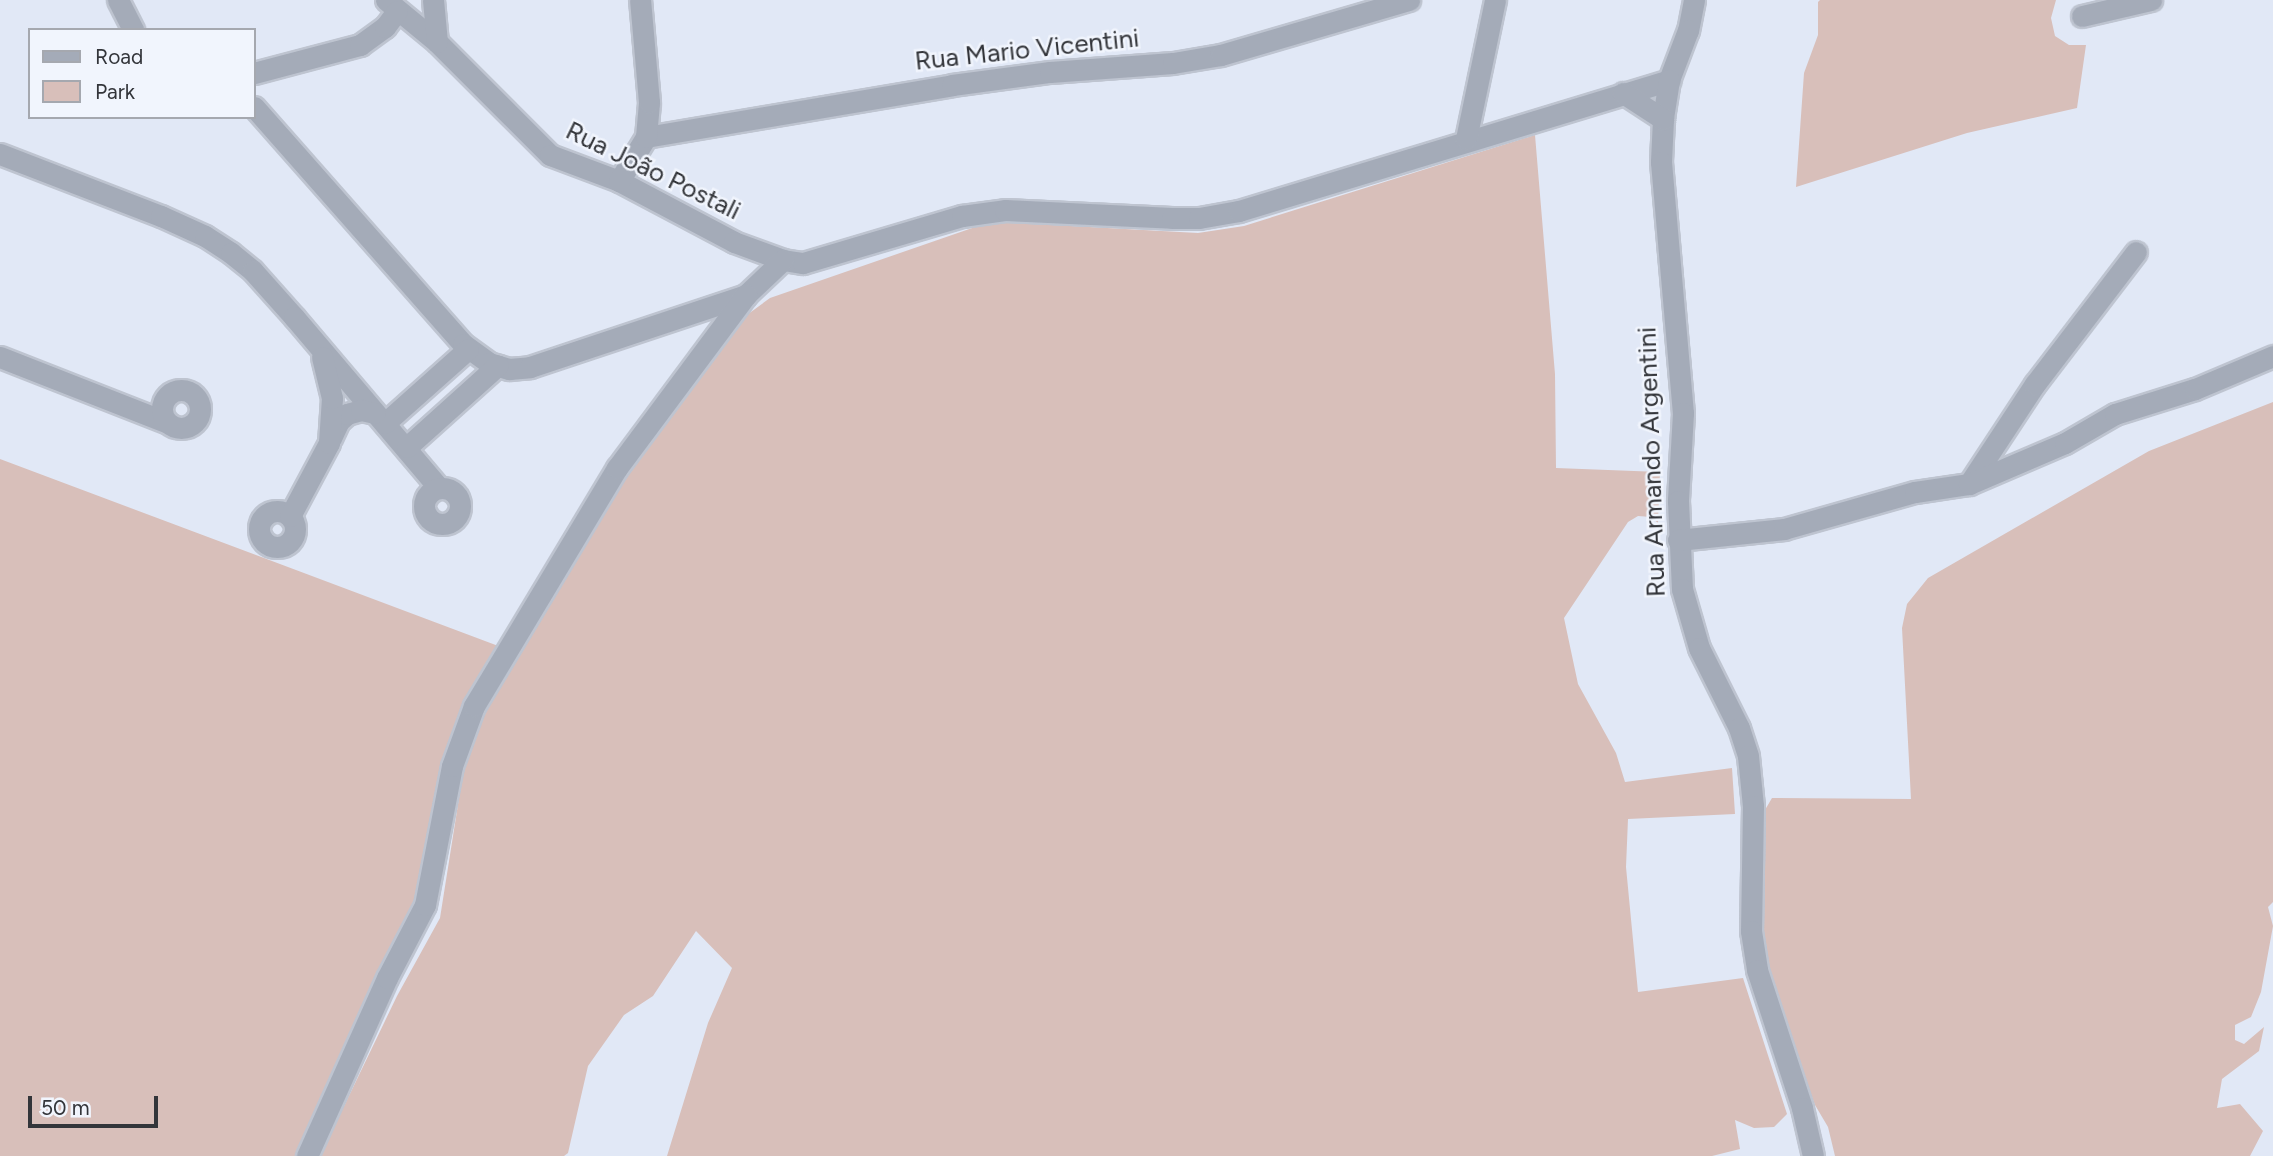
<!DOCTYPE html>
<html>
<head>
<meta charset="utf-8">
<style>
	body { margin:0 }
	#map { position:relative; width:2273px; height:1156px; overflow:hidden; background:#e1e8f6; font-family:Figtree,sans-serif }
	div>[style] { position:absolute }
	.green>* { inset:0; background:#d8bfba }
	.roads { filter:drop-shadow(2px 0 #bec4d0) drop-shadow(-2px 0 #bec4d0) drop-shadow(0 2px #bec4d0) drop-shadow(0 -2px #bec4d0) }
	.minor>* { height:21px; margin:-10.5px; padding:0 10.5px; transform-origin:10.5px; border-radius:10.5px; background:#a4abb8 }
	.minor>.ring { margin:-10.5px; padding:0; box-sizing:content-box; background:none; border:21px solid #a4abb8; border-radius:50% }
	span { translate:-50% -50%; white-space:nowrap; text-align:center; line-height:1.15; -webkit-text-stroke:5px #f1f5fd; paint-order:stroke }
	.street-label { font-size:26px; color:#33353a }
	.legend { position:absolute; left:28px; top:28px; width:228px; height:91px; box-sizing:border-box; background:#f1f5fd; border:2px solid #a5a8af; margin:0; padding:9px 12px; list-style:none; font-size:21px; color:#33353a }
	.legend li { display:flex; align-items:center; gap:14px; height:35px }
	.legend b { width:35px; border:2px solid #a5a8af }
	.scale { position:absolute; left:28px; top:1096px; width:130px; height:32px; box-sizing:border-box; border:4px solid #33353a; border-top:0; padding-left:9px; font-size:21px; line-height:24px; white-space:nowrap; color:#33353a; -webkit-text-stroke:5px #f1f5fd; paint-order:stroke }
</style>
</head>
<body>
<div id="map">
	<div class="green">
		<div style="clip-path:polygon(1820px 0,2056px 0,2051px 18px,2055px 36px,2069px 45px,2086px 45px,2077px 108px,1967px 133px,1796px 187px,1804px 73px,1818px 35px,1818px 2px)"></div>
		<div style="clip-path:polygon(1535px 135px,1555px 374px,1556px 468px,1660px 472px,1658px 523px,1651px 517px,1638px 516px,1628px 522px,1564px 618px,1578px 684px,1616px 753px,1625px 782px,1732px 768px,1735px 814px,1628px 819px,1626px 867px,1638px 992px,1743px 978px,1787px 1114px,1774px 1127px,1754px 1128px,1735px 1120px,1740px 1149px,1712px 1156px,667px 1156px,708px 1023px,732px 968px,696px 931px,653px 996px,624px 1015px,588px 1066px,568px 1153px,564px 1156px,320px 1156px,397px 996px,440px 918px,466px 754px,483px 715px,607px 504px,744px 317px,770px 298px,978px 226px,1000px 222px,1198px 233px,1244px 226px)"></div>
		<div style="clip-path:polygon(2273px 402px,2273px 902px,2268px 907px,2273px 926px,2261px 992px,2251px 1017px,2235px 1025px,2235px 1040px,2244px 1044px,2264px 1027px,2259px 1051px,2222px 1079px,2217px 1108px,2240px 1104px,2263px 1131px,2250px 1156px,1835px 1156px,1828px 1127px,1815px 1105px,1771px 986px,1760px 939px,1762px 815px,1772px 798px,1911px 799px,1902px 628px,1907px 604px,1928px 578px,2149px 451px)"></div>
		<div style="clip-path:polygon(0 459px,501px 647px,447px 751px,434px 801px,419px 891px,406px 925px,300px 1156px,0 1156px)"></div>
	</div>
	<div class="roads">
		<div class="minor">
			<div style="left:118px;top:0;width:34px;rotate:63deg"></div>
			<div style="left:386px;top:0;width:66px;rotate:39.5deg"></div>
			<div style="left:437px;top:42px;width:160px;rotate:45deg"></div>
			<div style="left:550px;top:155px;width:74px;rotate:20.6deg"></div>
			<div style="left:619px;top:181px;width:130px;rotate:27.9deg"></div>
			<div style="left:734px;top:242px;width:52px;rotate:20.2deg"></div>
			<div style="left:783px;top:260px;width:20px;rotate:9deg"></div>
			<div style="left:803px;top:263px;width:166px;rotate:-16.5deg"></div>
			<div style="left:962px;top:216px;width:43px;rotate:-7.9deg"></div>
			<div style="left:1005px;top:210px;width:167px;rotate:2.7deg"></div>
			<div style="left:1172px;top:218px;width:27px"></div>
			<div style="left:1199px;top:218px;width:41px;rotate:-9.9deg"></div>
			<div style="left:1239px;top:211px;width:450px;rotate:-16.9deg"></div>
			<div style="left:433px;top:0;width:42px;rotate:84.6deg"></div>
			<div style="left:1694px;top:0;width:31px;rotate:101deg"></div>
			<div style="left:1688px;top:30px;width:53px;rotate:110.8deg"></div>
			<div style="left:1669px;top:80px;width:39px;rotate:99deg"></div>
			<div style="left:1663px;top:119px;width:43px;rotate:92.7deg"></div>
			<div style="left:1661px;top:162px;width:252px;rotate:85deg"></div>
			<div style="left:1683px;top:413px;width:88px;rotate:93.3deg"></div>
			<div style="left:1678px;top:501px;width:88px;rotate:87.4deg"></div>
			<div style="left:1682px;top:589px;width:61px;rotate:73.9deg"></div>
			<div style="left:1699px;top:648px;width:89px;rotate:63.4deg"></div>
			<div style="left:1739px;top:728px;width:29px;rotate:72deg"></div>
			<div style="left:1748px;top:756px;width:50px;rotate:84.3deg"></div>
			<div style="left:1753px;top:806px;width:125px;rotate:90.9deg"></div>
			<div style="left:1751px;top:931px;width:39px;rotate:81deg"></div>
			<div style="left:1757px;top:970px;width:145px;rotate:71.9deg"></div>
			<div style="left:1802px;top:1108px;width:49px;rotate:77.1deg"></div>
			<div style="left:2082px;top:16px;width:71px;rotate:-13.1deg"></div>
			<div style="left:254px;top:73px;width:110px;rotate:-14.8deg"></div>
			<div style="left:360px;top:45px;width:31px;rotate:-36deg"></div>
			<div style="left:385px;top:27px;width:20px;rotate:-53deg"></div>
			<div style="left:1623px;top:93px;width:48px;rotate:33deg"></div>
			<div style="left:254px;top:107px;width:316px;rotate:48.6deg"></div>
			<div style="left:463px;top:344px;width:32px;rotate:36deg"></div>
			<div style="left:489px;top:363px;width:21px;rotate:17deg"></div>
			<div style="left:509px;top:369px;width:21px;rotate:-5deg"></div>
			<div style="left:530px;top:367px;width:228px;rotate:-18.4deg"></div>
			<div style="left:746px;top:295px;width:51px;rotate:-43.4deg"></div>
			<div style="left:646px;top:137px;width:310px;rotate:-9.6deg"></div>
			<div style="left:952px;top:85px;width:99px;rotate:-7.6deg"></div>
			<div style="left:1050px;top:72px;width:123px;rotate:-4.2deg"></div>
			<div style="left:1173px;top:63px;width:49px;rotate:-9.5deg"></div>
			<div style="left:1221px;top:55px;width:196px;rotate:-16.3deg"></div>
			<div style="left:1466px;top:139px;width:142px;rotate:-78.2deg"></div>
			<div style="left:0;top:154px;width:173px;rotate:21.1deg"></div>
			<div style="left:161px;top:216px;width:48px;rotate:24.4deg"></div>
			<div style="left:205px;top:236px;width:31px;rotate:33deg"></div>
			<div style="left:231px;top:253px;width:28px;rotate:39deg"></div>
			<div style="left:253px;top:271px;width:62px;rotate:48.3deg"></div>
			<div style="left:294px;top:317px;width:224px;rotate:49.7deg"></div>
			<div style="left:619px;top:181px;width:52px;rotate:-58.5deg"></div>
			<div style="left:646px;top:137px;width:35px;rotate:-85deg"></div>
			<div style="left:649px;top:102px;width:102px;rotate:-95deg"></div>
			<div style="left:0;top:357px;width:180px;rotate:21.4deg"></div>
			<div class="ring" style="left:162px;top:390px;width:17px;height:17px"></div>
			<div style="left:385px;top:423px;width:111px;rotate:-41.7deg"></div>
			<div style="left:331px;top:438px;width:19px;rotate:-65deg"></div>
			<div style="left:339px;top:421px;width:11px;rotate:-41deg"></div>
			<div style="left:347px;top:414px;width:15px;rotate:-16deg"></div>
			<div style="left:361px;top:410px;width:14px;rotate:12deg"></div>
			<div style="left:407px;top:447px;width:122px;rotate:-42deg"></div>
			<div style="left:1969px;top:484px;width:120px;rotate:-56.6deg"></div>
			<div style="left:2035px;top:384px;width:166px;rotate:-52.6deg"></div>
			<div class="ring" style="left:424px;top:488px;width:15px;height:15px"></div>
			<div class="ring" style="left:259px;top:511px;width:15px;height:15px"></div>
			<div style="left:290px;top:516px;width:83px;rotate:-61.9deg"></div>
			<div style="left:329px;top:443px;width:45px;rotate:-86.2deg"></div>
			<div style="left:332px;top:398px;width:42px;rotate:-103.7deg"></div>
			<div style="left:1678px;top:540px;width:107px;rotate:-5.9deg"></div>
			<div style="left:1784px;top:529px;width:136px;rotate:-15.8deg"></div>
			<div style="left:1915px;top:492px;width:55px;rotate:-8.4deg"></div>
			<div style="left:1969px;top:484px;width:104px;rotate:-23.1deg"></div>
			<div style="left:2065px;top:443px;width:58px;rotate:-30.1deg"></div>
			<div style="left:2115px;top:414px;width:84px;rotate:-17.4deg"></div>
			<div style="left:2195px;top:389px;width:85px;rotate:-22.9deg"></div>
			<div style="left:307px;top:1156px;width:195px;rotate:-65.8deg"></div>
			<div style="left:387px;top:978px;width:82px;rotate:-62.5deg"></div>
			<div style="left:425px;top:905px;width:142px;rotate:-79deg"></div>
			<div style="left:452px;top:766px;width:64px;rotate:-69.9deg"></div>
			<div style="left:474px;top:706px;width:278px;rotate:-59deg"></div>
			<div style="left:617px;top:468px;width:216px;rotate:-53.3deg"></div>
		</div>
	</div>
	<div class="street-label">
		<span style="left:1027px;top:50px;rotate:-6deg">Rua Mario Vicentini</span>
		<span style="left:653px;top:171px;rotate:26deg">Rua João Postali</span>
		<span style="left:1652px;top:462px;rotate:-92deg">Rua Armando Argentini</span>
	</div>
	<ul class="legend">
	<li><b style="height:9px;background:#a4abb8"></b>Road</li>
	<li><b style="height:19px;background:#d8bfba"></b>Park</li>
	</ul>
	<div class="scale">50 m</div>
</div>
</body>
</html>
